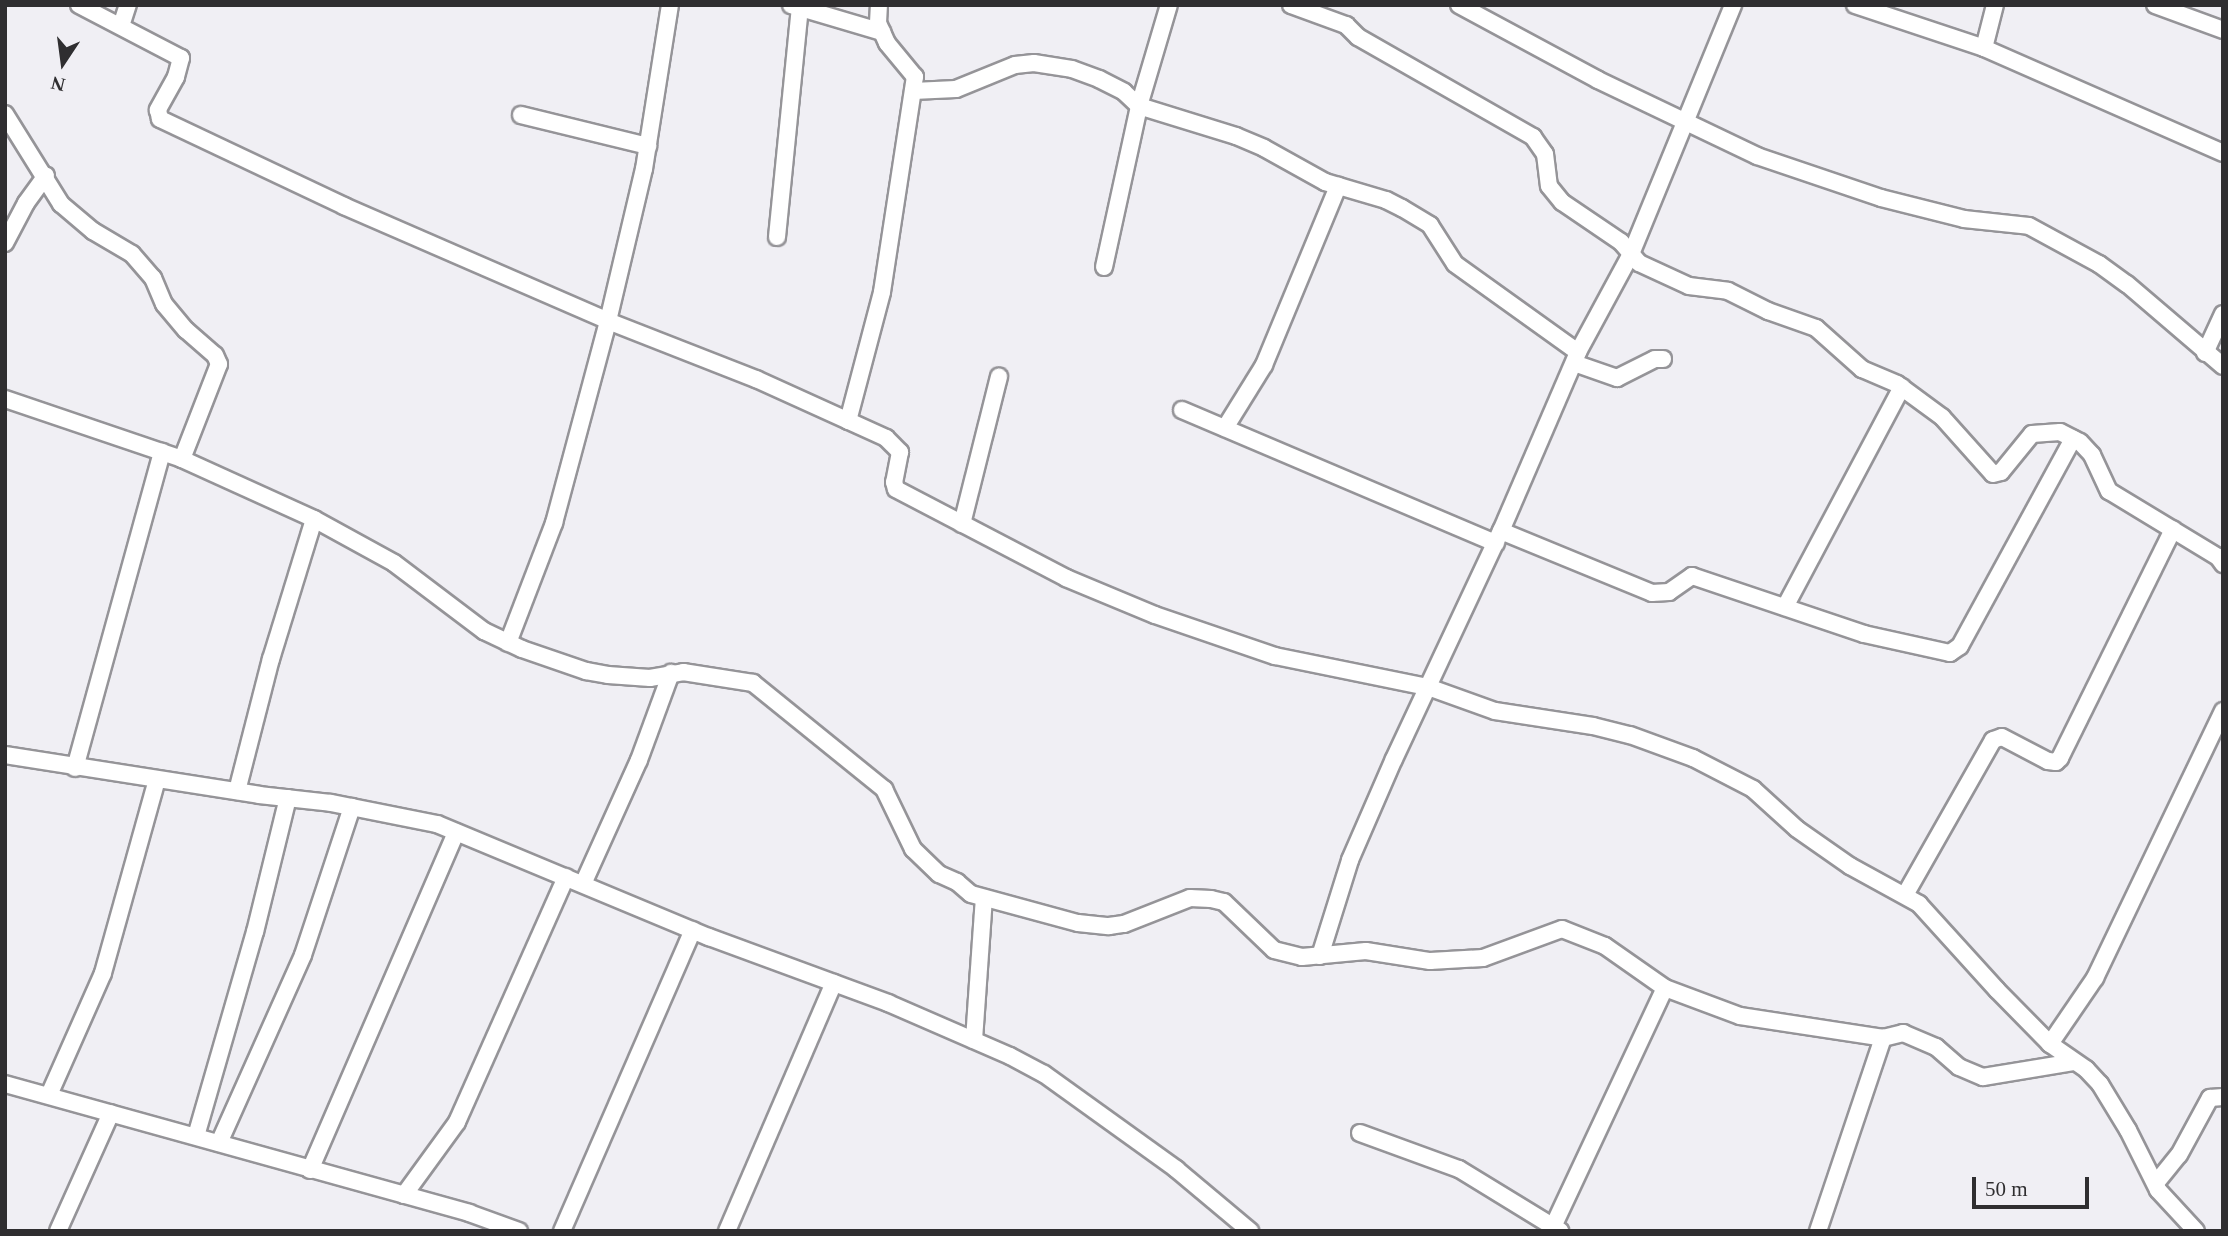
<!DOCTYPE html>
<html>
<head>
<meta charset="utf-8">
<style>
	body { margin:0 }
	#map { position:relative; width:2228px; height:1236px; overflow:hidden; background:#f0eff4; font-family:Georgia,serif }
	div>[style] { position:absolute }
	.roads { filter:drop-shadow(2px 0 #959498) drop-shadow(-2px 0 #959498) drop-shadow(0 2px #959498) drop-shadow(0 -2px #959498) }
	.minor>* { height:16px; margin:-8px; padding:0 8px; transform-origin:8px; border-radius:8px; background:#fff }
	span { translate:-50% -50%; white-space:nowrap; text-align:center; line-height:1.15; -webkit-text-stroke:5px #f0eff4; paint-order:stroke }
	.frame { position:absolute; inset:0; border:7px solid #2f2e30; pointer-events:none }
	.north { position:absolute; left:28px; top:28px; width:70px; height:70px; -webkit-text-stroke:5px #f0eff4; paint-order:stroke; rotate:193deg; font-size:19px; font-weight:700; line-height:28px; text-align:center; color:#2f2e30 }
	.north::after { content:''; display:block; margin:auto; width:24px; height:32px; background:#2f2e30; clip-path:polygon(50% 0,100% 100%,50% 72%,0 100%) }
	.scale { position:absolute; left:1972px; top:1177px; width:117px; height:32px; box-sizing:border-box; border:4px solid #2f2e30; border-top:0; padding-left:9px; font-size:21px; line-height:24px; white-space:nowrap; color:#2f2e30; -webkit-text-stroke:5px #f0eff4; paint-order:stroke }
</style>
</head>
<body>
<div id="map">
	<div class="roads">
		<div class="minor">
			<div style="left:79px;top:5px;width:115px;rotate:27.5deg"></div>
			<div style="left:181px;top:58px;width:20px;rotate:105deg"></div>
			<div style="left:176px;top:77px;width:38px;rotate:119deg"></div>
			<div style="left:158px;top:110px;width:9px;rotate:77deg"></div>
			<div style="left:160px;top:119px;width:204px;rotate:25.3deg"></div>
			<div style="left:344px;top:206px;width:288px;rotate:23.5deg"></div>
			<div style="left:608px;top:321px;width:159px;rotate:21.4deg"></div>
			<div style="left:756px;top:379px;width:143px;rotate:24.4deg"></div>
			<div style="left:886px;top:438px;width:20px;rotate:45deg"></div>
			<div style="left:900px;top:452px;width:31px;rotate:101deg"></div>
			<div style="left:894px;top:482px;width:7px;rotate:74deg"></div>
			<div style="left:896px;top:489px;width:192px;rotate:27.6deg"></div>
			<div style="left:1066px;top:578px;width:96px;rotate:22.6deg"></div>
			<div style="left:1155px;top:615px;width:127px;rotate:18.9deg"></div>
			<div style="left:1275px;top:656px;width:156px;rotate:11.5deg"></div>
			<div style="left:1428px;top:687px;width:71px;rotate:19.7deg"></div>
			<div style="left:1495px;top:711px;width:99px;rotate:8.7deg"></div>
			<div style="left:1593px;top:726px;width:38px;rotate:14deg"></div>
			<div style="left:1630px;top:735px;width:67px;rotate:20.1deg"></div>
			<div style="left:1693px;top:758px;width:68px;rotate:27.3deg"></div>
			<div style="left:1753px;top:789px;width:59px;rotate:42.3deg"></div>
			<div style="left:1797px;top:829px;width:65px;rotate:34.9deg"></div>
			<div style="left:1850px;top:866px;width:79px;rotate:28.8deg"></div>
			<div style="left:1919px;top:904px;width:116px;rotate:47.8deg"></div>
			<div style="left:1997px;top:990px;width:76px;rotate:45.5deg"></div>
			<div style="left:2050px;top:1044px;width:44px;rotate:34.8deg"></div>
			<div style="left:2086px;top:1069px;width:21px;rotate:47deg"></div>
			<div style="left:2100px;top:1084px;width:54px;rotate:58.7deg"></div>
			<div style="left:2128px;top:1130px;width:67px;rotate:63.4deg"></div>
			<div style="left:2158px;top:1190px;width:56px;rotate:47.2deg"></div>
			<div style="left:791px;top:5px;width:95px;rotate:16.5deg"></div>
			<div style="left:1291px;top:5px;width:59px;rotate:20deg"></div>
			<div style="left:1346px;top:25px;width:17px;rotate:45deg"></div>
			<div style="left:1358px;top:37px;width:202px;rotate:29.7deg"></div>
			<div style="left:1533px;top:137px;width:21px;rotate:55deg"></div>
			<div style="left:1545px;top:154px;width:32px;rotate:83deg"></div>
			<div style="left:1549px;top:186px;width:21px;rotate:51deg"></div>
			<div style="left:1562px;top:202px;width:71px;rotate:34.1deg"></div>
			<div style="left:1621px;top:242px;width:28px;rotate:49deg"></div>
			<div style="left:1639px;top:263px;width:55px;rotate:24.7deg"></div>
			<div style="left:1689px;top:286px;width:39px;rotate:7deg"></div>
			<div style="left:1728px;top:291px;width:45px;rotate:26.6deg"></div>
			<div style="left:1768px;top:311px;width:51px;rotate:19.5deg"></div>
			<div style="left:1816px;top:328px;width:62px;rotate:41.7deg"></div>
			<div style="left:1862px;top:369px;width:38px;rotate:23deg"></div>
			<div style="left:1897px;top:384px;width:56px;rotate:36.3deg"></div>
			<div style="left:1942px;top:417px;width:76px;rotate:48.2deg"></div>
			<div style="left:1993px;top:474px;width:8px;rotate:-14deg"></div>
			<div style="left:2001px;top:472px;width:49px;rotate:-50.8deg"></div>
			<div style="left:2032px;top:434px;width:28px;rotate:-4deg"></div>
			<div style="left:2060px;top:432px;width:22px;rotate:27deg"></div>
			<div style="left:2080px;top:442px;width:18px;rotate:47deg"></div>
			<div style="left:2092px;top:455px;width:40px;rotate:65deg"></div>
			<div style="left:2109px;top:491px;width:127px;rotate:31.2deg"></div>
			<div style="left:2218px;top:557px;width:9px;rotate:54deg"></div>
			<div style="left:1459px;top:5px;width:158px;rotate:28.3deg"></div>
			<div style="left:1598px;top:80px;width:176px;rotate:25.5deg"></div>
			<div style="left:1757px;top:156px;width:131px;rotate:18.7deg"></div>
			<div style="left:1881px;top:198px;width:86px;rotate:14.2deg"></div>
			<div style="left:1964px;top:219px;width:65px;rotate:6.1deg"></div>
			<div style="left:2029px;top:226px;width:80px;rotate:28.5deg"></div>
			<div style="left:2099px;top:264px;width:34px;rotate:36deg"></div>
			<div style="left:2127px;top:284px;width:126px;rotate:40.5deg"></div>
			<div style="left:1855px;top:5px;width:136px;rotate:18.4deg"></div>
			<div style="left:1984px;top:48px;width:261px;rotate:23.7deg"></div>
			<div style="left:2155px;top:5px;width:72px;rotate:20.2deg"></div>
			<div style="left:121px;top:26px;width:22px;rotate:-72deg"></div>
			<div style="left:1984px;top:48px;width:44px;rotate:-75.7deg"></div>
			<div style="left:913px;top:91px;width:43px;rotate:-2.7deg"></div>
			<div style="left:956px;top:89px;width:64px;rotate:-22.1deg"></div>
			<div style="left:1015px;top:65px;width:19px;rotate:-6deg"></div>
			<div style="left:1034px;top:63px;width:38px;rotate:9deg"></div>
			<div style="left:1072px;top:69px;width:29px;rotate:20deg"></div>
			<div style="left:1099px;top:79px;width:28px;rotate:27deg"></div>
			<div style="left:1124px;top:92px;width:21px;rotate:43deg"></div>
			<div style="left:1139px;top:106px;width:102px;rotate:17.2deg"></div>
			<div style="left:1236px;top:136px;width:30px;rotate:23deg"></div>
			<div style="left:1264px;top:148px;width:70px;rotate:29.1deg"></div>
			<div style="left:1325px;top:182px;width:64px;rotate:16.4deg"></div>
			<div style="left:1386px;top:200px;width:18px;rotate:27deg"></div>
			<div style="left:1402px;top:208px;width:33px;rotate:31deg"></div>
			<div style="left:1430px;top:225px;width:46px;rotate:57.3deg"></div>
			<div style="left:1455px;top:264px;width:151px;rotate:35.6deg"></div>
			<div style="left:5px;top:114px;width:106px;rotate:58.1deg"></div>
			<div style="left:61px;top:204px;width:42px;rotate:40.2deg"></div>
			<div style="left:93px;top:231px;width:45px;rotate:30.5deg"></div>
			<div style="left:132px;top:254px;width:32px;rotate:49deg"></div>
			<div style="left:153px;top:278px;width:28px;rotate:67deg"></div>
			<div style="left:164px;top:304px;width:34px;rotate:50deg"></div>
			<div style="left:186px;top:330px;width:38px;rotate:41deg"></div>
			<div style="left:215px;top:355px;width:10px;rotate:66deg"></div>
			<div style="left:219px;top:364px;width:102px;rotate:111.3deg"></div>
			<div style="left:521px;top:115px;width:131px;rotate:13.7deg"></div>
			<div style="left:777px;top:237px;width:231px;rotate:-84.3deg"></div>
			<div style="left:5px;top:243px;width:45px;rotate:-62.3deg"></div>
			<div style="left:26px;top:203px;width:34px;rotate:-54deg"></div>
			<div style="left:1104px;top:267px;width:165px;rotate:-77.7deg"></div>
			<div style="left:1139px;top:106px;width:105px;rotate:-73.5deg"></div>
			<div style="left:2205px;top:353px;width:43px;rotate:-65.2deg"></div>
			<div style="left:1574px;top:363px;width:46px;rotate:19.2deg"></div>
			<div style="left:1617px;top:378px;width:42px;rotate:-26.6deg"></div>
			<div style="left:1655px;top:359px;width:8px"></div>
			<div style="left:5px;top:399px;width:187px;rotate:18.7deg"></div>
			<div style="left:182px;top:459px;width:145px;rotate:24.4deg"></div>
			<div style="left:314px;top:519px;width:91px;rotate:28.8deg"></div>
			<div style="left:394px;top:563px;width:113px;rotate:37.1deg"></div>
			<div style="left:484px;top:631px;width:42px;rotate:25.3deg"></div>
			<div style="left:522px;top:649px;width:68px;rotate:19deg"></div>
			<div style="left:586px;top:671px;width:22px;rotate:10deg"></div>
			<div style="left:608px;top:675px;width:42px;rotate:4.1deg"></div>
			<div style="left:650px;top:678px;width:34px;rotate:-10deg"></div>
			<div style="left:683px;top:672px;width:71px;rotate:8.9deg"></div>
			<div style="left:753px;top:683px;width:169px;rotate:39deg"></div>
			<div style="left:884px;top:789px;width:67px;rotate:64.2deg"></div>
			<div style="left:913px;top:849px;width:36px;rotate:44deg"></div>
			<div style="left:939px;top:874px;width:20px;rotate:24deg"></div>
			<div style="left:957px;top:882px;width:18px;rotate:41deg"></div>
			<div style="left:971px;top:894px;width:111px;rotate:15.2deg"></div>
			<div style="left:1078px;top:923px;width:31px;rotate:6deg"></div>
			<div style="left:1109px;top:926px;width:15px;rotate:-8deg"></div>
			<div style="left:1124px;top:924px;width:71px;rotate:-21.5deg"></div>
			<div style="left:1190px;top:898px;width:21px;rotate:3deg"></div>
			<div style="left:1211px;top:899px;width:13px;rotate:13deg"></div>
			<div style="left:1224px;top:902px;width:69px;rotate:43.8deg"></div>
			<div style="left:1274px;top:950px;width:29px;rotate:14deg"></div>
			<div style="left:1302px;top:957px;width:64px;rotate:-5.4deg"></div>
			<div style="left:1366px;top:951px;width:65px;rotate:8.9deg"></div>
			<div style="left:1430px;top:961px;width:53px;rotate:-3.2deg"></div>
			<div style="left:1483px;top:958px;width:84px;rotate:-20.2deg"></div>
			<div style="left:1562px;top:929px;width:46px;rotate:21.6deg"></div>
			<div style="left:1605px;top:946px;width:73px;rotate:35deg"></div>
			<div style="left:1665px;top:988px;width:80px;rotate:20.5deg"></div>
			<div style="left:1740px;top:1016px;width:145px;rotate:8.7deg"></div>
			<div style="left:1883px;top:1038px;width:21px;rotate:-14deg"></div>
			<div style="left:1903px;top:1033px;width:36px;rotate:23deg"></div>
			<div style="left:1936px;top:1047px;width:30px;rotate:41deg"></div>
			<div style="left:1959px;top:1067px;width:26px;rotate:23deg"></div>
			<div style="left:1983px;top:1077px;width:93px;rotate:-9.3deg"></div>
			<div style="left:1182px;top:410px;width:341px;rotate:23deg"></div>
			<div style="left:848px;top:421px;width:133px;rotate:-75.2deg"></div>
			<div style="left:882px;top:292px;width:218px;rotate:-81.3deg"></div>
			<div style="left:915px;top:77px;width:44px;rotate:-129.5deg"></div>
			<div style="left:887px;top:43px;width:22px;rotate:-114deg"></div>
			<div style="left:878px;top:23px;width:18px;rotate:-87deg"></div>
			<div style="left:1225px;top:428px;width:74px;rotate:-58.2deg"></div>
			<div style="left:1264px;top:365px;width:194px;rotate:-67.5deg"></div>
			<div style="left:962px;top:524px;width:152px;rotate:-75.9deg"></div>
			<div style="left:1501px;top:531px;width:163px;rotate:22.3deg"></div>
			<div style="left:1652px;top:593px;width:17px;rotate:-3deg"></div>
			<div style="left:1669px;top:592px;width:28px;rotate:-35deg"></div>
			<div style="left:1692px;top:576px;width:182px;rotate:18.6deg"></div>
			<div style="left:1864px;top:634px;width:88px;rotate:12.5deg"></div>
			<div style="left:1950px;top:653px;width:12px;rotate:-35deg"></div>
			<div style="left:1960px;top:646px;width:236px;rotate:-61.4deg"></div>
			<div style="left:1785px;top:607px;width:249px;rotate:-62deg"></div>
			<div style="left:508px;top:643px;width:129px;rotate:-69deg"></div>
			<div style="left:554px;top:523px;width:209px;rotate:-75deg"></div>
			<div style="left:608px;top:321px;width:156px;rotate:-76.7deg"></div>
			<div style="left:644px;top:169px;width:166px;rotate:-81deg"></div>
			<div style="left:5px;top:755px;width:257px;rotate:8.9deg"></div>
			<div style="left:259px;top:795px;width:72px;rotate:6.3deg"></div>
			<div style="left:331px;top:803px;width:108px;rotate:11.2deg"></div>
			<div style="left:437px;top:824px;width:295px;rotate:22.6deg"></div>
			<div style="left:709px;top:937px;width:191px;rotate:20.2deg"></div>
			<div style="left:888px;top:1003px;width:133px;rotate:23.5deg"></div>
			<div style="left:1010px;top:1056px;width:38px;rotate:28deg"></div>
			<div style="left:1044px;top:1074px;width:163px;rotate:35.7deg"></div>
			<div style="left:1176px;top:1169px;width:97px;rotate:40deg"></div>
			<div style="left:75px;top:768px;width:328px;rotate:-74.6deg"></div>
			<div style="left:237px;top:791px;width:136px;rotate:-75.6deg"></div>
			<div style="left:271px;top:659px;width:146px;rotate:-72.9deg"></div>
			<div style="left:583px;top:884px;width:136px;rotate:-65.7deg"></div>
			<div style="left:639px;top:760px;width:93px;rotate:-69.8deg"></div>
			<div style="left:1905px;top:895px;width:178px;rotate:-60.4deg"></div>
			<div style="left:1993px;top:740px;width:9px;rotate:-18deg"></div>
			<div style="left:2002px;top:737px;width:52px;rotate:27.6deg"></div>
			<div style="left:2048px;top:761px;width:8px;rotate:7deg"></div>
			<div style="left:2056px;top:762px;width:6px;rotate:-45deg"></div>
			<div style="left:2060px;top:758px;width:255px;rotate:-63.7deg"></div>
			<div style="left:1320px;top:956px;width:101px;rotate:-72.6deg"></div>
			<div style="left:1350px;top:860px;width:110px;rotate:-66.5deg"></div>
			<div style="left:1394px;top:759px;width:252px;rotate:-64.9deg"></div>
			<div style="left:1501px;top:531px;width:195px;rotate:-66.7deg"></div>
			<div style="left:1578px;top:352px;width:111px;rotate:-61.6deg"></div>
			<div style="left:1631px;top:254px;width:269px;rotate:-67.7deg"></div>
			<div style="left:974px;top:1040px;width:142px;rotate:-86deg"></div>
			<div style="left:2050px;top:1044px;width:80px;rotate:-55.7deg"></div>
			<div style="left:2095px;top:978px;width:296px;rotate:-64.4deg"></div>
			<div style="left:5px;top:1084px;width:482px;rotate:15.5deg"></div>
			<div style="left:469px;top:1213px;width:53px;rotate:19.8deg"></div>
			<div style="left:49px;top:1095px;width:133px;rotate:-66.1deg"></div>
			<div style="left:103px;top:973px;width:201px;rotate:-74.4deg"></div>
			<div style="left:1360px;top:1133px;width:105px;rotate:20deg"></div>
			<div style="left:1459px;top:1169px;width:119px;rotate:31.5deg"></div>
			<div style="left:196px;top:1136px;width:212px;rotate:-73.9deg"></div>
			<div style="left:255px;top:932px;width:138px;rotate:-76.2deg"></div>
			<div style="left:219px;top:1143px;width:206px;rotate:-65.9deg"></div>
			<div style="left:303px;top:955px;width:156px;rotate:-71.7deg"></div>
			<div style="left:310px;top:1170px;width:368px;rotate:-66.6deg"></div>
			<div style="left:2156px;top:1183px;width:36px;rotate:-51deg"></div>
			<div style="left:2179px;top:1155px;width:65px;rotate:-61.5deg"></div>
			<div style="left:2210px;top:1098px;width:13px;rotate:-4deg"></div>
			<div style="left:404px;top:1195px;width:90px;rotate:-54deg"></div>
			<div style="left:457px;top:1122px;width:268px;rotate:-66deg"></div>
			<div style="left:58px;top:1231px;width:129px;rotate:-65.8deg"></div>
			<div style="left:562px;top:1231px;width:328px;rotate:-66.5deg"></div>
			<div style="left:727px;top:1231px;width:270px;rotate:-66.7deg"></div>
			<div style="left:1551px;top:1231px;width:268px;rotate:-64.9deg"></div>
			<div style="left:1818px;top:1231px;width:204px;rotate:-71.4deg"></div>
		</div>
	</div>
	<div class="frame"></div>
	<div class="north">N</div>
	<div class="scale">50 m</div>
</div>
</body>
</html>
